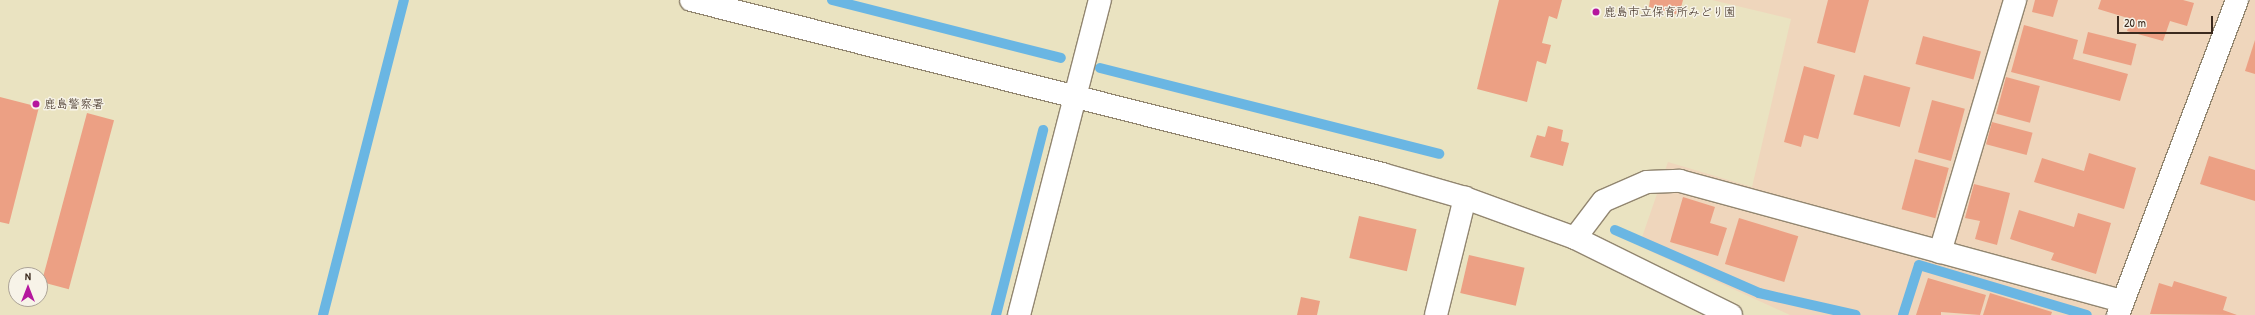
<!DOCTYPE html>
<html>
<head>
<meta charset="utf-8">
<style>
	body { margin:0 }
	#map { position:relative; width:2255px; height:315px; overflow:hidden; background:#eae3c1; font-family:"Patrick Hand","Klee One",sans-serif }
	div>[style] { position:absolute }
	.built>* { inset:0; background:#efd6bc }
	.stream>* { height:10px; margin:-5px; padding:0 5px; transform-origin:5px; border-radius:5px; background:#6ab6e3 }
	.building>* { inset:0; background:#eca084; transform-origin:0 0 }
	.roads { filter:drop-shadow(1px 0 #928670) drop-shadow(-1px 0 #928670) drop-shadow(0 1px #928670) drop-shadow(0 -1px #928670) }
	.minor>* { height:22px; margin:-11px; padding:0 11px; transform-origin:11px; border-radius:11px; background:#fff }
	.tertiary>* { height:22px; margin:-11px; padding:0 11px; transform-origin:11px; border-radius:11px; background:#fff }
	.dots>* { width:11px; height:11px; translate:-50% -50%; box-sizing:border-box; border:2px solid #f7f3e8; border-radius:50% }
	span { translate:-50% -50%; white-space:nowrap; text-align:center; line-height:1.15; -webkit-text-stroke:3px #f7f3e8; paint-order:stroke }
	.poi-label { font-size:12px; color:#3b2a1e }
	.left { translate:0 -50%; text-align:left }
	.north { position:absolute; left:8px; top:267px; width:40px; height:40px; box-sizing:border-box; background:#f7f3e8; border:1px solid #aca397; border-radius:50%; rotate:0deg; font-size:11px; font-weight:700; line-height:16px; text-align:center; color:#3b2a1e }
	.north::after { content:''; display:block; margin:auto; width:14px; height:18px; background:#b5179e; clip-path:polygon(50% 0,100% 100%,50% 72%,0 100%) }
	.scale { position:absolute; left:2117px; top:16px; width:96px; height:18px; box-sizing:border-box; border:2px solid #3b2a1e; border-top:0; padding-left:5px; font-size:12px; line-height:14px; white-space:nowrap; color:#3b2a1e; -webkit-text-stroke:3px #f7f3e8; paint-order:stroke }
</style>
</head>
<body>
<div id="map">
	<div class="built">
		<div style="clip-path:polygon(1712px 0,2255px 0,2255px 315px,1790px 315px,1639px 246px,1668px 162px,1752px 187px,1791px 19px)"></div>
	</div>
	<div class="stream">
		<div style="left:832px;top:0;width:236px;rotate:14.2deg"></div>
		<div style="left:1100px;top:68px;width:350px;rotate:14.2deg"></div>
		<div style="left:1615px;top:230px;width:157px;rotate:23.6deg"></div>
		<div style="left:1759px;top:293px;width:99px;rotate:12.8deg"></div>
		<div style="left:323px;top:315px;width:325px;rotate:-75.6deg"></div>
		<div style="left:996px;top:315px;width:191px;rotate:-75.7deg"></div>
		<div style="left:1903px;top:315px;width:52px;rotate:-72.3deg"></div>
		<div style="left:1919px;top:265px;width:175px;rotate:16.6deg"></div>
	</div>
	<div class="building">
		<div style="clip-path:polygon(1499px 0,1562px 0,1557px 19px,1549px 16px,1542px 43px,1551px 45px,1546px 64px,1537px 61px,1527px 102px,1477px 89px)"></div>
		<div style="clip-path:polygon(1650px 0,1683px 0,1679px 15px,1649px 7px)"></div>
		<div style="clip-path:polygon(1828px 0,1869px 0,1855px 53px,1817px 43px)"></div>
		<div style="clip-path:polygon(2035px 0,2058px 0,2053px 17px,2032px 12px)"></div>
		<div style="clip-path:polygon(2101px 0,2183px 0,2194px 3px,2187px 26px,2170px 21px,2163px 41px,2127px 31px,2131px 19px,2098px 9px)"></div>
		<div style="clip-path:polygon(2024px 25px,2078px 40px,2073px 59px,2128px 74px,2120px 101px,2011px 72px)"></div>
		<div style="left:2088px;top:32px;width:50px;height:22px;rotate:14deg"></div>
		<div style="left:1923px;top:36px;width:60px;height:29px;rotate:15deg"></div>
		<div style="clip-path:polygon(2255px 40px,2255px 74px,2245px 71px)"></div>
		<div style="clip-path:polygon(1804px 66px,1835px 75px,1818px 139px,1804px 135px,1801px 147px,1784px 142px)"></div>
		<div style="left:1864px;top:75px;width:48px;height:41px;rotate:15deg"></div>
		<div style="left:2006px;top:77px;width:35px;height:38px;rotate:15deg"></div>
		<div style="clip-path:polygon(0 97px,39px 107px,9px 224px,0 222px)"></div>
		<div style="left:1932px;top:100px;width:34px;height:54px;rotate:15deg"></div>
		<div style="left:87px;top:113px;width:28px;height:175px;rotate:15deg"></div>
		<div style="left:1992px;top:122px;width:42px;height:23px;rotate:15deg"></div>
		<div style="clip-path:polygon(1548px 126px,1563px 130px,1561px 141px,1569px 143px,1563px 166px,1530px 157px,1537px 135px,1545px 137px)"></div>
		<div style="clip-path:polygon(2089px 153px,2136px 168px,2124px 209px,2034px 182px,2042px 158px,2084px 171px)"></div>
		<div style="clip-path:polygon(2209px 156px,2255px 170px,2255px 201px,2200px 184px)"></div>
		<div style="left:1915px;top:159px;width:35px;height:52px;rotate:15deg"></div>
		<div style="clip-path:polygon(1974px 184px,2010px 193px,1997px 245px,1975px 239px,1980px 221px,1965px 218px)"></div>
		<div style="clip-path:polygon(1683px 197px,1715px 207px,1710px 223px,1727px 228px,1718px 256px,1670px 242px)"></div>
		<div style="clip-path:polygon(2019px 210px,2074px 227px,2078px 213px,2111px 223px,2096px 274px,2051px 260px,2054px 253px,2010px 239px)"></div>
		<div style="left:1359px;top:216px;width:59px;height:43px;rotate:13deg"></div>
		<div style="left:1739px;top:218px;width:62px;height:48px;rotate:17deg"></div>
		<div style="left:1469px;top:255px;width:57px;height:39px;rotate:13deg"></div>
		<div style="clip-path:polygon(1928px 278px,1986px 295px,1980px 315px,1941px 312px,1941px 315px,1916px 315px)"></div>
		<div style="clip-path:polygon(2174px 281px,2227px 297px,2223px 310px,2237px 315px,2150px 314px,2159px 283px,2172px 287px)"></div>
		<div style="clip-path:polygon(1990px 293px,2052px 312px,2051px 315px,1983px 315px)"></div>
		<div style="clip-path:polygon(1301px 297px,1320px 301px,1317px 315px,1297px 315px)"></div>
	</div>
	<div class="roads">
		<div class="minor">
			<div style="left:1575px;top:238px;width:46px;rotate:-52.9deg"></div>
			<div style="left:1603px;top:201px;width:48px;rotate:-23.4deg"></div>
			<div style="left:1647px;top:182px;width:33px;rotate:-2deg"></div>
			<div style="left:1680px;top:181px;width:459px;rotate:15.2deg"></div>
			<div style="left:1940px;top:252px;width:263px;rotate:-73.4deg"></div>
			<div style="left:1019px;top:315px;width:325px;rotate:-75.6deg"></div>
			<div style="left:1436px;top:315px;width:121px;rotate:-76.1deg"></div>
		</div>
		<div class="tertiary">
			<div style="left:691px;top:0;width:713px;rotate:14.13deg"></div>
			<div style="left:1382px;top:174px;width:86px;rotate:16.1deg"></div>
			<div style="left:1465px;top:198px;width:117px;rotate:20deg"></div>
			<div style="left:1575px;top:238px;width:174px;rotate:26.3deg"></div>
			<div style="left:2118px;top:315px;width:337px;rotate:-69.3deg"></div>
		</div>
	</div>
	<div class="dots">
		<div style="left:1596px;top:12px;background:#b5179e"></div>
		<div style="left:36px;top:104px;background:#b5179e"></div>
	</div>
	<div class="poi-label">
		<span class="left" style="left:1604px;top:12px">鹿島市立保育所みどり園</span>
		<span class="left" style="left:44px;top:104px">鹿島警察署</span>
	</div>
	<div class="north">N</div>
	<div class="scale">20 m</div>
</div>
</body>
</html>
